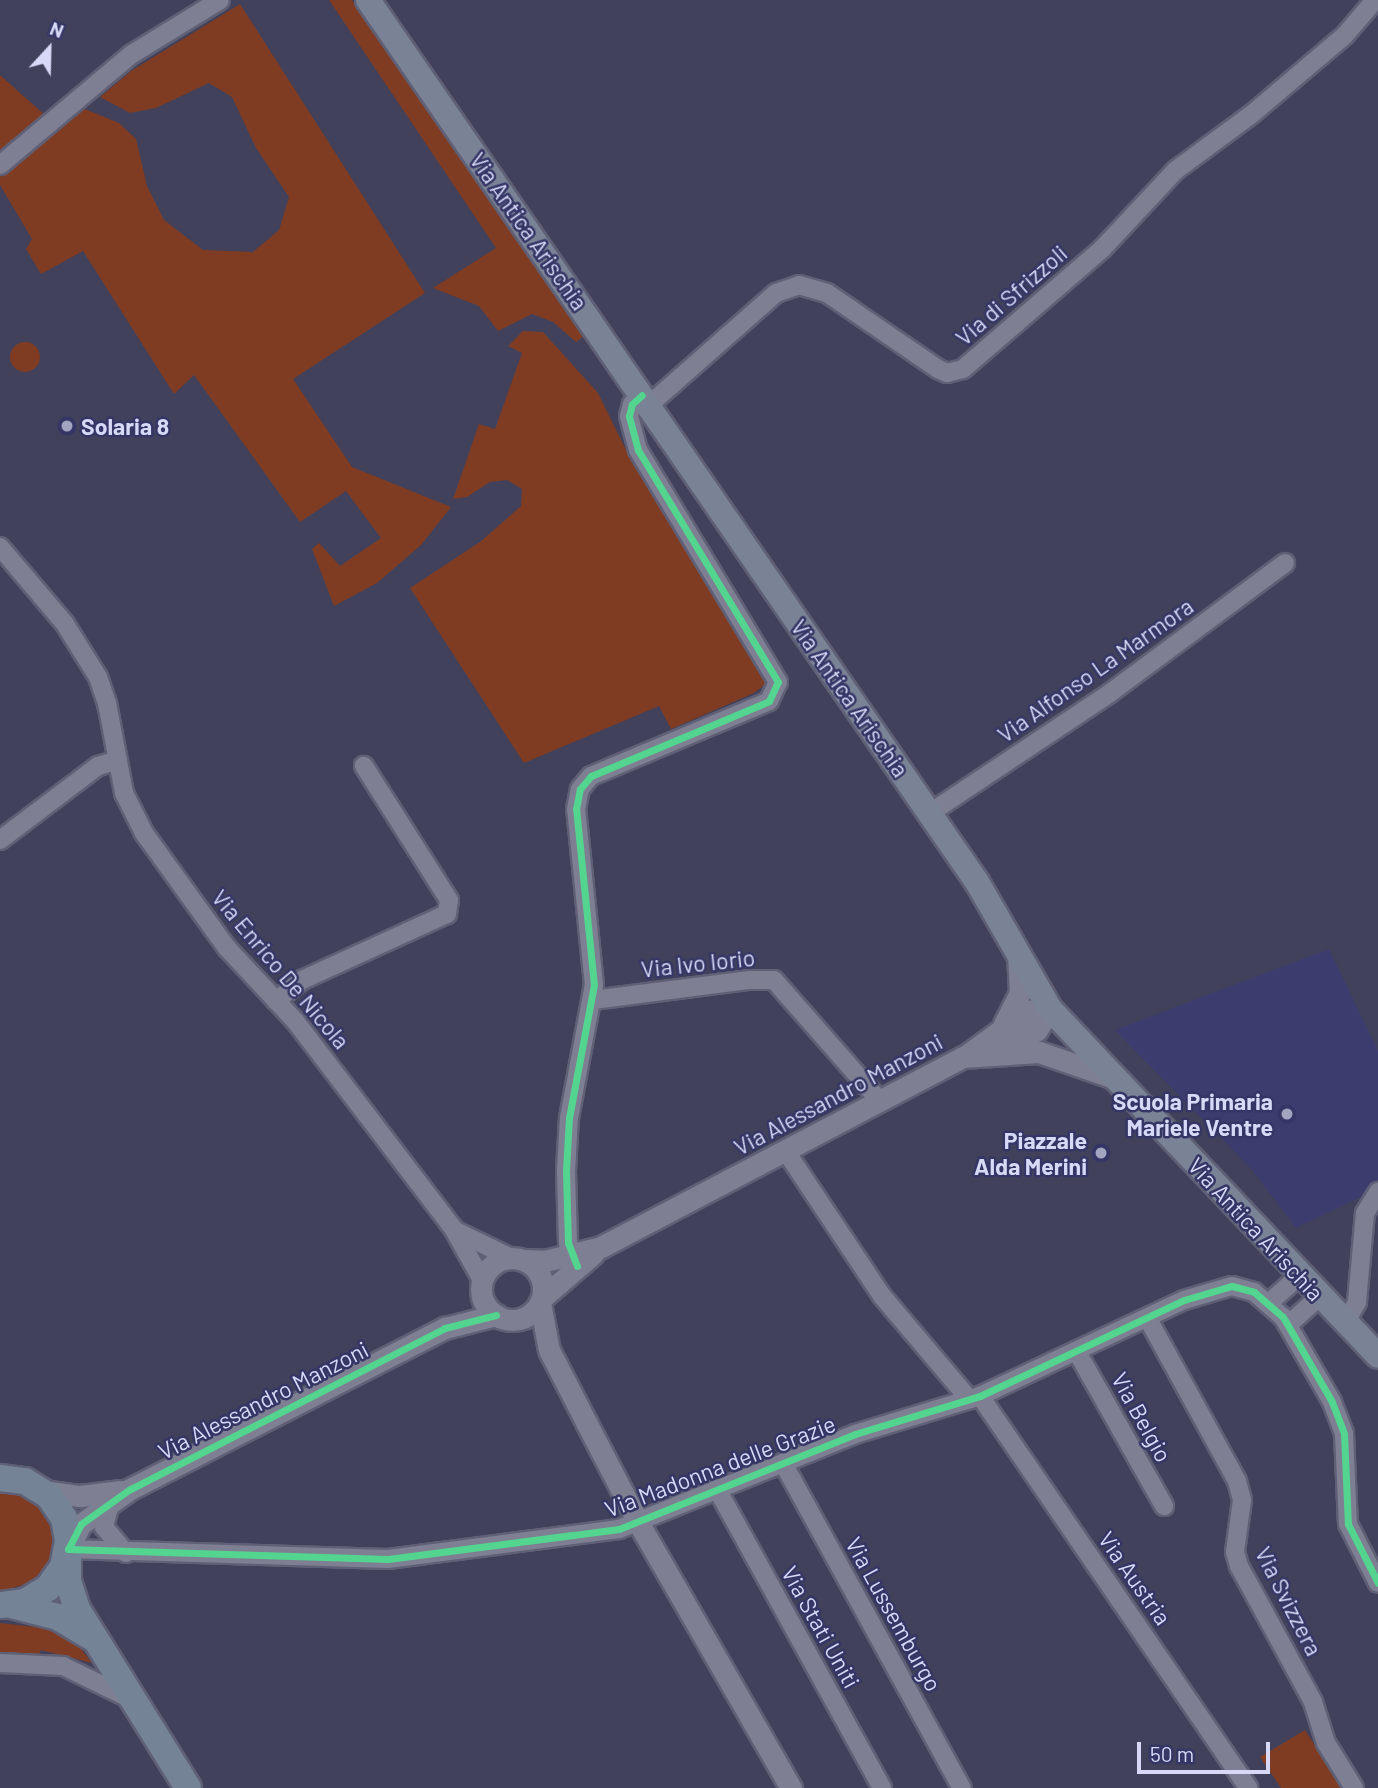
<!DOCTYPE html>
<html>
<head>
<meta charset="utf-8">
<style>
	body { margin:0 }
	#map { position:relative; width:1378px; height:1788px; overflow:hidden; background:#41415b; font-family:Barlow,sans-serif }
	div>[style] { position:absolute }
	.built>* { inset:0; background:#3d3c6f }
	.green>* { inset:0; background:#7f3c23 }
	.round { border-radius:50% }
	.roads { filter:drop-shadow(2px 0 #5f6076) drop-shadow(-2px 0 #5f6076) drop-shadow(0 2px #5f6076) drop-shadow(0 -2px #5f6076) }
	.minor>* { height:18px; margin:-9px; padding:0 9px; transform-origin:9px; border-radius:9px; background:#7e7f93 }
	.tertiary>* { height:21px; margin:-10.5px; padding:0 10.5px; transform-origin:10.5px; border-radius:10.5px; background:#7e7f93 }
	.tertiary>.ring { margin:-10.5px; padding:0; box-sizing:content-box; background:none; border:21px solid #7e7f93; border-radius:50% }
	.secondary>* { height:24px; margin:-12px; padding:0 12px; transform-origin:12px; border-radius:12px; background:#7a8295 }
	.primary>* { height:26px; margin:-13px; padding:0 13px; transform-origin:13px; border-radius:13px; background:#758396 }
	.cycleway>* { height:7px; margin:-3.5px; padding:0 3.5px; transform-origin:3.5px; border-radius:3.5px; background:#53d58f }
	.dots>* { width:19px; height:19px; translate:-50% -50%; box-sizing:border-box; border:4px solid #363666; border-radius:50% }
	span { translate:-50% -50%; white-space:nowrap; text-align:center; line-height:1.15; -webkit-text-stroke:5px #363666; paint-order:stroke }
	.street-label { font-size:23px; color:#d7d9f7 }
	.poi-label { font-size:23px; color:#d7d9f7; font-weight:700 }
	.left { translate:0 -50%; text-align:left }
	.right { translate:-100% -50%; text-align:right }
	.north { position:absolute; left:14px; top:14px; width:70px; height:70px; -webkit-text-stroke:5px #363666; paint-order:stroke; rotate:22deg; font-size:19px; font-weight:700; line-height:28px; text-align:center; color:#d7d9f7 }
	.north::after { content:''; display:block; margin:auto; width:24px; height:32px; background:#d7d9f7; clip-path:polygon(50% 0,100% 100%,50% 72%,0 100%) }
	.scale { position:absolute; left:1137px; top:1742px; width:133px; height:32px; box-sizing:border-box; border:4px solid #d7d9f7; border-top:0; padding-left:9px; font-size:21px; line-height:24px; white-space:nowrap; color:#d7d9f7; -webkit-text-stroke:5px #363666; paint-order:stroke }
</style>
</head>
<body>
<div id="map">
	<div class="built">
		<div style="clip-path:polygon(1329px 949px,1378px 1051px,1378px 1180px,1360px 1197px,1296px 1228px,1253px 1171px,1115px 1030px)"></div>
	</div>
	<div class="green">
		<div style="clip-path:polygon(329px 0,352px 0,368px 21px,584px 336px,576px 342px,553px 322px,532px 314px,498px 331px,479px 306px,433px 288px,496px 248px)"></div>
		<div style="clip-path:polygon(240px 4px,425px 293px,293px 379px,352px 467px,451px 507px,421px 545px,377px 583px,334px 606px,312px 549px,319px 543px,340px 566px,381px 538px,346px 491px,300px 522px,194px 375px,174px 394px,83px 251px,41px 274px,26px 249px,32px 239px,0 185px,0 174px,85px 109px,119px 123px,136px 139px,147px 186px,164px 220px,203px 250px,253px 252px,279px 230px,289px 197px,256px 148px,232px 97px,209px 83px,156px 108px,130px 113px,100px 97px,131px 71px)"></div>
		<div style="clip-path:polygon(0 75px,47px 117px,0 152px)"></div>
		<div style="clip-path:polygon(523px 331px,543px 332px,598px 393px,632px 462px,768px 682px,754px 693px,671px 729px,659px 706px,524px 763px,410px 588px,480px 542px,521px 506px,522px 489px,507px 480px,490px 482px,467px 497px,453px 499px,479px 424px,495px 429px,522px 353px,508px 346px)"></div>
		<div class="round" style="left:10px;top:342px;width:30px;height:30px"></div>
		<div style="clip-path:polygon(0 1490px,23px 1494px,38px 1503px,54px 1534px,52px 1556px,43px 1571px,30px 1583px,5px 1590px,0 1590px)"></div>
		<div style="clip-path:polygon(0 1623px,53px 1629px,78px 1645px,92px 1663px,41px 1650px,39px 1654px,0 1654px)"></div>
		<div style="clip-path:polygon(1305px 1730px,1342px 1788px,1281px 1788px,1260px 1757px)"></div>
	</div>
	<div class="roads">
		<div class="minor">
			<div style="left:0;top:165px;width:172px;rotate:-40.1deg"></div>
			<div style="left:132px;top:54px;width:103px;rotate:-31.5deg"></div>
			<div style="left:649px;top:405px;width:169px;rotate:-41.4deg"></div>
			<div style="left:776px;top:293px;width:24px;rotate:-19deg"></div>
			<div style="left:799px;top:285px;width:29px;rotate:16deg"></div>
			<div style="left:827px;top:293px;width:135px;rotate:34.4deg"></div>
			<div style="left:938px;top:369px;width:10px;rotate:24deg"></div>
			<div style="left:947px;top:373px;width:16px;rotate:-14deg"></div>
			<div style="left:963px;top:369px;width:184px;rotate:-40.8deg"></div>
			<div style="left:1102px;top:249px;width:108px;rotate:-46.9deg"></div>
			<div style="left:1176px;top:170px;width:94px;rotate:-36.4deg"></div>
			<div style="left:1252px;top:114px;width:122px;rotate:-40.3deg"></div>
			<div style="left:1345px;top:35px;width:46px;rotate:-49.4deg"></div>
			<div style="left:0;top:547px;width:101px;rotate:49.8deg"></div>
			<div style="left:65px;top:624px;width:62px;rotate:58.1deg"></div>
			<div style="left:98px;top:677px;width:28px;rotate:71deg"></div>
			<div style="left:107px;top:703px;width:92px;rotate:79.3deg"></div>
			<div style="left:124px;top:793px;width:45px;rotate:63.4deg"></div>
			<div style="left:144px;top:833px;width:142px;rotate:54.2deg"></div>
			<div style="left:227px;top:948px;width:101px;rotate:47deg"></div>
			<div style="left:296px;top:1022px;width:259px;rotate:52.7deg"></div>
			<div style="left:453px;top:1228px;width:60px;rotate:60.9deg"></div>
			<div style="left:930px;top:813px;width:216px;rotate:-33.7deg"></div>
			<div style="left:1110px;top:693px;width:218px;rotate:-36.6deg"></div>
			<div style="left:0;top:840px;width:123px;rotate:-37.1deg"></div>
			<div style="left:98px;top:766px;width:19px;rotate:-16deg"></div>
			<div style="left:593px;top:1000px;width:158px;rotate:-7.3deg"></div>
			<div style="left:750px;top:980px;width:24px"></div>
			<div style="left:774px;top:980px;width:161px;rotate:48.8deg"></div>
			<div style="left:276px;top:1001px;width:33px;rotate:-39deg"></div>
			<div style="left:302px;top:980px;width:159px;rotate:-24.5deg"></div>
			<div style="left:447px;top:914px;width:14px;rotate:-82deg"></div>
			<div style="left:449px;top:900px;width:159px;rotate:-122.4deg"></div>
			<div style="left:785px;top:1150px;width:175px;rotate:56.4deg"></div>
			<div style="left:882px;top:1296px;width:135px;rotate:49.8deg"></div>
			<div style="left:458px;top:1232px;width:59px;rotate:26.1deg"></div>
			<div style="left:576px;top:1264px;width:22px;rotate:-111deg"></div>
			<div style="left:568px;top:1243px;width:72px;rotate:-91.6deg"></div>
			<div style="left:566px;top:1171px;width:53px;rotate:-86.8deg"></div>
			<div style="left:569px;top:1118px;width:135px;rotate:-79.4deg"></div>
			<div style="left:594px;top:985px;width:177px;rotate:-95.8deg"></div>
			<div style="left:576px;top:809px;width:20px;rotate:-79deg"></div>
			<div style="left:580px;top:789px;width:17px;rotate:-50deg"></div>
			<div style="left:591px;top:776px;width:193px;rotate:-22.8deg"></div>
			<div style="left:769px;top:701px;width:21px;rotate:-65deg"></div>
			<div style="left:778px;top:682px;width:271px;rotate:-121.1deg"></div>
			<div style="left:638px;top:450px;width:35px;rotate:-105deg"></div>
			<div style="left:629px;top:416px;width:12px;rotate:-76deg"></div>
			<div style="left:632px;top:404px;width:13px;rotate:-42deg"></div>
			<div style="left:1269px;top:1303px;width:40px;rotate:-42deg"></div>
			<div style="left:1148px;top:1319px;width:185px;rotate:61.2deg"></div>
			<div style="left:1237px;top:1481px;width:20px;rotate:75deg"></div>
			<div style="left:1242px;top:1500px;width:52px;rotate:97.7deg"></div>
			<div style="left:1235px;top:1552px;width:15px;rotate:74deg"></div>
			<div style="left:1239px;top:1566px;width:155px;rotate:61.4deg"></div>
			<div style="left:1313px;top:1702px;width:43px;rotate:72.4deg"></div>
			<div style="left:1326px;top:1743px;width:53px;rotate:58.1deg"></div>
			<div style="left:1345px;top:1323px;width:24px;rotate:-60deg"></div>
			<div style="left:1357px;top:1302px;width:89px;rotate:-84.9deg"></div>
			<div style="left:1365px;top:1213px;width:25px;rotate:-58deg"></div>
			<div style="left:1288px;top:1325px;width:42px;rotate:-42.1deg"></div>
			<div style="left:1077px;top:1352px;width:177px;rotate:60.5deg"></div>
			<div style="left:980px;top:1396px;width:475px;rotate:55.6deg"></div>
			<div style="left:783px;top:1463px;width:371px;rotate:61.2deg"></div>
			<div style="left:717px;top:1489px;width:342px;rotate:61.1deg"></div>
			<div style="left:110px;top:1504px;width:24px;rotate:105deg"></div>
			<div style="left:104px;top:1527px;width:34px;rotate:50deg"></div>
			<div style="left:68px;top:1549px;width:320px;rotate:1.8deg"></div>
			<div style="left:388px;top:1559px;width:233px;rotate:-7.4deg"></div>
			<div style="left:619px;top:1529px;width:254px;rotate:-21.9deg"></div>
			<div style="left:855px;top:1434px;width:131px;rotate:-16.9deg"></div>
			<div style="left:980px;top:1396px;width:225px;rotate:-25.2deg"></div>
			<div style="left:1184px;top:1300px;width:50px;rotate:-16.3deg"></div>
			<div style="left:1232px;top:1286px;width:23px;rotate:15deg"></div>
			<div style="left:1254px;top:1292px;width:38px;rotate:41deg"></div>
			<div style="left:1283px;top:1317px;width:98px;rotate:60deg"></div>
			<div style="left:1332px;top:1402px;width:34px;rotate:69deg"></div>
			<div style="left:1344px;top:1434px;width:90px;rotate:87.5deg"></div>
			<div style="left:1348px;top:1524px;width:66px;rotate:63deg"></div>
			<div style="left:0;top:1663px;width:63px;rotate:2.7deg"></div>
			<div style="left:63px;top:1666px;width:73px;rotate:25.9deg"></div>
		</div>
		<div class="tertiary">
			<div style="left:1004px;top:1024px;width:36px;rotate:-63deg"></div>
			<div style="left:1020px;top:992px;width:35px;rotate:-93deg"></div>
			<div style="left:967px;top:1055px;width:74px;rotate:-36.3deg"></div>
			<div style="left:1027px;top:1011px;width:23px;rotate:-5deg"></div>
			<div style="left:1050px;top:1009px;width:25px;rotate:122deg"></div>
			<div style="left:1037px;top:1030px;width:37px;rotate:149deg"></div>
			<div class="ring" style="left:481px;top:1258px;width:41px;height:41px"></div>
			<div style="left:522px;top:1260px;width:23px;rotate:2deg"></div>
			<div style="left:545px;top:1261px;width:58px;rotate:-14deg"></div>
			<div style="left:601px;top:1247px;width:409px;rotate:-27.7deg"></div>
			<div style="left:963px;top:1057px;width:76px;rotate:-3.8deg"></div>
			<div style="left:1039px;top:1052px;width:76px;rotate:19.1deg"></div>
			<div style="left:543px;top:1297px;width:67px;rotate:-40.8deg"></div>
			<div style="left:540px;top:1303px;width:48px;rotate:79.2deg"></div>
			<div style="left:549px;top:1350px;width:83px;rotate:62.8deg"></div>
			<div style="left:587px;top:1424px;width:110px;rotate:62.5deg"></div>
			<div style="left:638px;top:1522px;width:307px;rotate:60.1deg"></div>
			<div style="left:43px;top:1491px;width:37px;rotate:8deg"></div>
			<div style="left:80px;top:1496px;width:41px;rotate:-7deg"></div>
			<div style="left:68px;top:1549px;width:28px;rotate:-63deg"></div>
			<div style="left:81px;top:1524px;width:60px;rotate:-35.5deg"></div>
			<div style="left:130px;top:1489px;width:354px;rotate:-27.1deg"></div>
			<div style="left:445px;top:1328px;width:53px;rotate:-14.3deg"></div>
		</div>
		<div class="secondary">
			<div style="left:368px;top:0;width:1072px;rotate:55.38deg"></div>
			<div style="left:977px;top:882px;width:146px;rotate:60.1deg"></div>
			<div style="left:1050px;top:1009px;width:477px;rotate:46.6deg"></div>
		</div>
		<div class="primary">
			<div style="left:0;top:1478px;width:25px;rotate:7deg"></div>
			<div style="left:25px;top:1481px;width:28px;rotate:32deg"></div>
			<div style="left:49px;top:1496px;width:27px;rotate:56deg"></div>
			<div style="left:64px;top:1518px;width:23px;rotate:80deg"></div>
			<div style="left:68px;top:1541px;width:26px;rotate:101deg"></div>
			<div style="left:63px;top:1567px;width:26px;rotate:126deg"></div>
			<div style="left:48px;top:1588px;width:27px;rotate:149deg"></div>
			<div style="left:25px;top:1602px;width:25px;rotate:173deg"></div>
			<div style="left:68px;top:1549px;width:32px;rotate:90deg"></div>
			<div style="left:68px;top:1581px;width:32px;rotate:72deg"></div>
			<div style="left:78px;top:1611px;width:208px;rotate:58.1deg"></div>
			<div style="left:11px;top:1605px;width:49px;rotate:14.3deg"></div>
			<div style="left:58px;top:1617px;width:39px;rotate:31deg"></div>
		</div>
	</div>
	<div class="cycleway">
		<div style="left:577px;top:1266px;width:25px;rotate:-111deg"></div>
		<div style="left:568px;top:1243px;width:72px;rotate:-91.6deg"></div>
		<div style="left:566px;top:1171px;width:53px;rotate:-86.8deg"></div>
		<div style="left:569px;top:1118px;width:135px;rotate:-79.4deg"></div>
		<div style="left:594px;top:985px;width:177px;rotate:-95.8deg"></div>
		<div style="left:576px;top:809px;width:20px;rotate:-79deg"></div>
		<div style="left:580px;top:789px;width:17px;rotate:-50deg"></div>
		<div style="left:591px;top:776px;width:193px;rotate:-22.8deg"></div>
		<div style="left:769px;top:701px;width:21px;rotate:-65deg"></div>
		<div style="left:778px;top:682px;width:271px;rotate:-121.1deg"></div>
		<div style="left:638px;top:450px;width:35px;rotate:-105deg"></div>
		<div style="left:629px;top:416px;width:12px;rotate:-76deg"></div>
		<div style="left:632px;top:404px;width:13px;rotate:-42deg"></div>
		<div style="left:496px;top:1315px;width:53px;rotate:165.7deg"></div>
		<div style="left:445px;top:1328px;width:354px;rotate:152.9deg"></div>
		<div style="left:130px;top:1489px;width:60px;rotate:144.5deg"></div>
		<div style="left:81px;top:1524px;width:28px;rotate:117deg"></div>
		<div style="left:68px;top:1549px;width:320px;rotate:1.8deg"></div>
		<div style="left:388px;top:1559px;width:233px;rotate:-7.4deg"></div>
		<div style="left:619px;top:1529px;width:254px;rotate:-21.9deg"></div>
		<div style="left:855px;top:1434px;width:131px;rotate:-16.9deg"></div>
		<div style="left:980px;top:1396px;width:225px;rotate:-25.2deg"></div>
		<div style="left:1184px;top:1300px;width:50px;rotate:-16.3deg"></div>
		<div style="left:1232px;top:1286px;width:23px;rotate:15deg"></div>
		<div style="left:1254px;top:1292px;width:38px;rotate:41deg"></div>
		<div style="left:1283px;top:1317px;width:98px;rotate:60deg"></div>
		<div style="left:1332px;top:1402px;width:34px;rotate:69deg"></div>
		<div style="left:1344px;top:1434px;width:90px;rotate:87.5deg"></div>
		<div style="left:1348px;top:1524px;width:66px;rotate:63deg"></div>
	</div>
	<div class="dots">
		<div style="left:67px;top:426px;background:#a2a4c0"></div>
		<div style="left:1287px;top:1114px;background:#a2a4c0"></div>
		<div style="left:1101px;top:1153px;background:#a2a4c0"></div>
	</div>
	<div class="street-label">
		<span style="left:529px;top:231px;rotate:55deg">Via Antica Arischia</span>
		<span style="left:1011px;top:295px;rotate:-41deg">Via di Sfrizzoli</span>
		<span style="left:1095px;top:670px;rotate:-35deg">Via Alfonso La Marmora</span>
		<span style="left:850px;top:698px;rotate:55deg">Via Antica Arischia</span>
		<span style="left:698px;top:963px;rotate:-6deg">Via Ivo Iorio</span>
		<span style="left:281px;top:969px;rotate:50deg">Via Enrico De Nicola</span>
		<span style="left:838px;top:1094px;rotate:-28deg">Via Alessandro Manzoni</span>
		<span style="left:1256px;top:1229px;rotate:47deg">Via Antica Arischia</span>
		<span style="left:263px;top:1400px;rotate:-27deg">Via Alessandro Manzoni</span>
		<span style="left:1142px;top:1417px;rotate:61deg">Via Belgio</span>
		<span style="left:720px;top:1466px;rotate:-21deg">Via Madonna delle Grazie</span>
		<span style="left:1135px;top:1578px;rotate:55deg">Via Austria</span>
		<span style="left:1289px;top:1601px;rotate:63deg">Via Svizzera</span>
		<span style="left:894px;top:1614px;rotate:61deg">Via Lussemburgo</span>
		<span style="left:821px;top:1627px;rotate:61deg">Via Stati Uniti</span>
	</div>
	<div class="poi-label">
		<span class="left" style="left:81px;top:426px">Solaria 8</span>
		<span class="right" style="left:1273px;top:1114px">Scuola Primaria<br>Mariele Ventre</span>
		<span class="right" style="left:1087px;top:1153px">Piazzale<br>Alda Merini</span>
	</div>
	<div class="north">N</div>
	<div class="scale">50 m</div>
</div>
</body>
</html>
